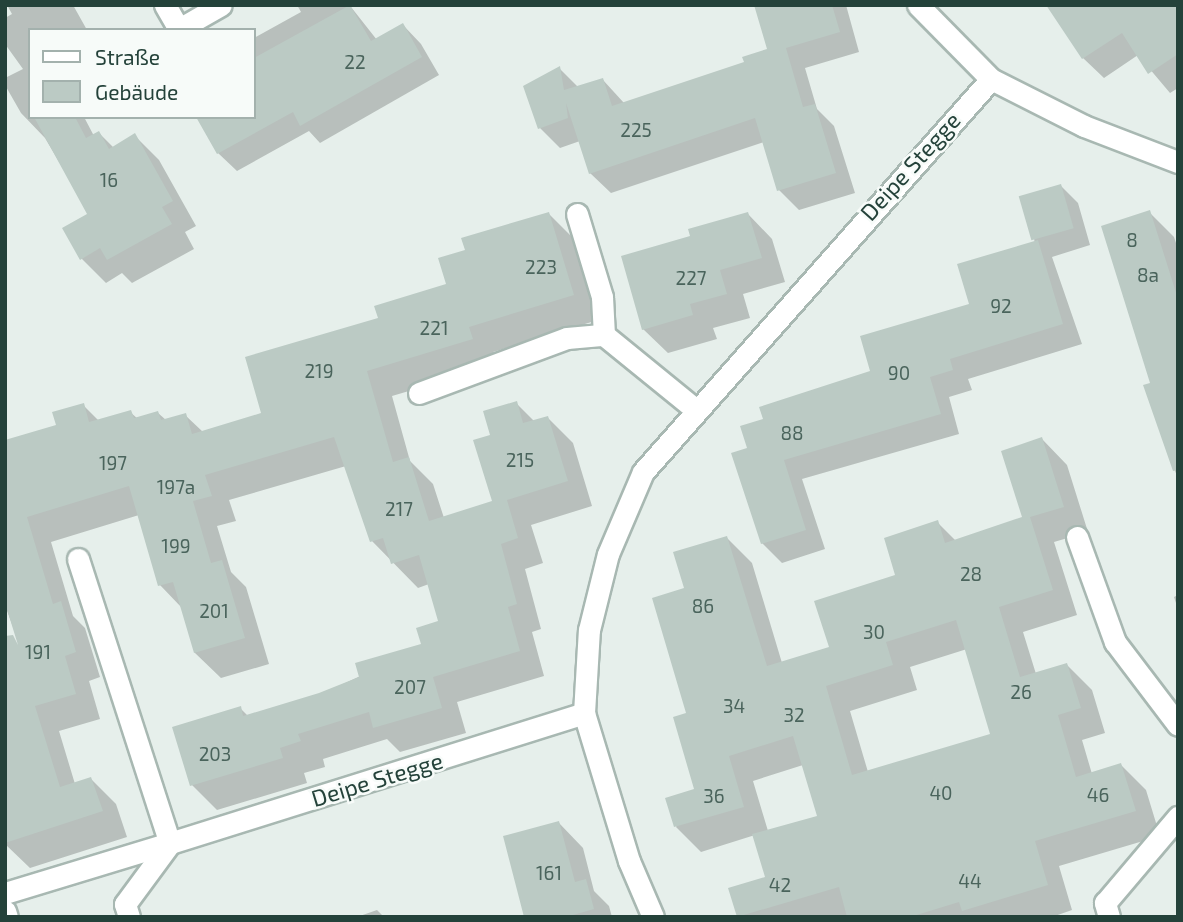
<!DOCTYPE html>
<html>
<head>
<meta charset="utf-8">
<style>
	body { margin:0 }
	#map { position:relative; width:1183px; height:922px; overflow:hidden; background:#e6efeb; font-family:"Exo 2",sans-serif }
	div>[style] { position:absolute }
	.shadow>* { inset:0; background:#0003 }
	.building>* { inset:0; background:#bbcac4; transform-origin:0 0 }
	.roads { filter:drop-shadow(2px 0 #a8b8b2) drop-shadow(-2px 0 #a8b8b2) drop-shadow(0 2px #a8b8b2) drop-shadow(0 -2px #a8b8b2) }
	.street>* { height:21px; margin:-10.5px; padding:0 10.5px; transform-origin:10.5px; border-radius:10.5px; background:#fff }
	span { translate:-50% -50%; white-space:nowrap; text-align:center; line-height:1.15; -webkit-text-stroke:5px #f7fbf9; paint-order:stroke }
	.number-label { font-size:19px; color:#4a645c }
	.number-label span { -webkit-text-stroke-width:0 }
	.street-label { font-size:23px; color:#24423a }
	.frame { position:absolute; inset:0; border:7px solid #24423a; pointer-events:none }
	.legend { position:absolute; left:28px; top:28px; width:228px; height:91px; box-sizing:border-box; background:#f7fbf9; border:2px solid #a3b1ad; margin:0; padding:9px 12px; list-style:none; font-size:21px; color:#24423a }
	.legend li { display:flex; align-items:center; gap:14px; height:35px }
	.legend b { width:35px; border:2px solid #a3b1ad }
</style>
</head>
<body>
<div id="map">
	<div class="shadow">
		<div style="clip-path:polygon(7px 5px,73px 5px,87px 30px,30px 30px,30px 117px,84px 117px,94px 136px,99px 133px,114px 148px,135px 136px,159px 160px,196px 226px,185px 232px,194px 249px,132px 283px,122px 273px,106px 283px,82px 259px,90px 214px,45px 138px,21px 113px,5px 85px,5px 78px,23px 69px,5px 44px,5px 18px,12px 14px)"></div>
		<div style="clip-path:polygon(297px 5px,351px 7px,377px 40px,403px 25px,421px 44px,439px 75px,320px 143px,309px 131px,237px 171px,218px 153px,254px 117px,254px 38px,301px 12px)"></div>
		<div style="clip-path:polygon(755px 5px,846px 5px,859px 52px,805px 68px,817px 109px,834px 126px,855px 193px,799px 210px,779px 190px,764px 142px,611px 193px,590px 173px,580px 141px,560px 148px,540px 128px,559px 68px,578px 87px,603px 80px,624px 103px,746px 64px,769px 51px)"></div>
		<div style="clip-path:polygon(1049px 5px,1178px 5px,1178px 88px,1170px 93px,1138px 55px,1104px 78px,1083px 58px)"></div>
		<div style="clip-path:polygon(1061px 186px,1078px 203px,1090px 245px,1052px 257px,1082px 344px,968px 379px,972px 390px,949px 397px,959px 434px,802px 479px,825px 549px,782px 563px,762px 543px,749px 449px,766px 420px,872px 372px,971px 305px,1036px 243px,1034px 240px)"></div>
		<div style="clip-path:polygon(1149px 212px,1174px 237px,1178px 249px,1178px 479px,1145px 387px,1152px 384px)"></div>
		<div style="clip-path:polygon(549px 214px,574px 239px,598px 320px,493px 352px,497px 365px,392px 396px,410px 461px,433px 484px,444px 518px,494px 503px,493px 436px,516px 403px,535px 422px,548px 418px,573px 443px,592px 506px,531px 525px,543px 563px,525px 569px,541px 629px,532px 632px,544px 676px,457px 702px,466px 733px,400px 752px,387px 739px,323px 759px,325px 767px,304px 773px,307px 783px,217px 810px,192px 785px,240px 708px,248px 716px,320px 695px,424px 646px,440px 623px,429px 584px,418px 588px,372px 541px,346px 466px,229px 500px,236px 521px,217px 526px,231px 572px,246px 587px,269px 664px,221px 678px,195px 653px,182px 608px,160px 585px,139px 515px,51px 542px,73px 616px,85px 628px,100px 677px,89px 681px,100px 719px,59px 731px,75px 784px,91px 779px,116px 804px,127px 837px,30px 868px,5px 844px,5px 679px,20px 646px,5px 605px,5px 452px,58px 426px,83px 405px,99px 421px,130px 412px,138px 419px,158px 413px,166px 420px,185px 415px,203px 432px,263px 414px,380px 319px,448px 286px,467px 251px)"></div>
		<div style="clip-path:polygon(748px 214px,772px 239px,785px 282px,743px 294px,750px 318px,713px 328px,717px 339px,668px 353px,643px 329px)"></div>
		<div style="clip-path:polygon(evenodd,1042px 439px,1067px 465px,1088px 532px,1054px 542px,1077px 615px,1023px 632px,1036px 674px,1067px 665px,1092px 690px,1105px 733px,1082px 740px,1092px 774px,1121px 765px,1146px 790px,1160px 836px,1059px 866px,1072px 910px,1052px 917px,739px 917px,730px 889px,768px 878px,755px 835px,701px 852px,676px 827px,696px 790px,688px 714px,686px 589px,727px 538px,752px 563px,782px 663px,831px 648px,898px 576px,937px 522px,956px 541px,1025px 518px,1042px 439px,967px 649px,992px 735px,868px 772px,850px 711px,917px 690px,910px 667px,967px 649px,1042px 439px,803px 765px,819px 817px,768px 831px,753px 781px,803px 765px)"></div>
		<div style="clip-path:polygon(1178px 595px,1178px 609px,1174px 597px)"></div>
		<div style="clip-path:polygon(559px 823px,583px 848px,594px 891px,609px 906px,612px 917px,526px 917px)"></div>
		<div style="clip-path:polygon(377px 910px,384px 917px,357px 917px)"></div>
	</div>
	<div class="building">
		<div style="clip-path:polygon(350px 5px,371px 41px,403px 23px,422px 57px,300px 126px,293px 112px,217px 154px,196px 117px,254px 117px,254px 58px)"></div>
		<div style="clip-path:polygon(754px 5px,832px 5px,840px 32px,786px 48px,803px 107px,815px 104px,836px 173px,777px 191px,755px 118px,589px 174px,566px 103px,568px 118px,538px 129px,523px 86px,560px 66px,564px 90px,603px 78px,612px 106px,744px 62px,742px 57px,767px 49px)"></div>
		<div style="clip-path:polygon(1046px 5px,1178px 5px,1178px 54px,1148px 74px,1122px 33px,1082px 59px)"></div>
		<div style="clip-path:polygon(34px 117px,75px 117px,86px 138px,99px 131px,109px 149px,135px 133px,173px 201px,162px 207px,172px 224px,107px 260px,100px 248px,80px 260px,62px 228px,87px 214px)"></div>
		<div style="left:1061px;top:184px;width:46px;height:44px;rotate:74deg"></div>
		<div style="clip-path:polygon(1150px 210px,1178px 299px,1178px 470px,1173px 471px,1143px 385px,1150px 383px,1101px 226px)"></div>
		<div style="clip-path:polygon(549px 212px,574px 295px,469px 327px,473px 339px,367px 371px,393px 462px,409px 457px,429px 521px,492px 501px,473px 440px,490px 435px,483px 411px,517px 401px,523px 423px,548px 416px,568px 481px,507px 500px,518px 538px,501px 544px,517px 604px,508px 607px,520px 651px,433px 677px,442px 708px,373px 728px,369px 712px,298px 734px,301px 741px,280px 748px,283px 758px,190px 786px,172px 727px,241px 706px,243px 716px,319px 693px,359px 677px,355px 663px,421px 644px,416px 628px,438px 621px,419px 555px,391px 564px,383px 538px,370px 542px,334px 437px,205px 475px,212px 496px,193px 501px,211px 563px,222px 560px,245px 638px,194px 653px,173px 582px,158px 586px,129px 486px,27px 517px,53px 604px,61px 601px,76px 652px,65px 656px,76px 694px,35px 706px,60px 787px,91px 777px,103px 811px,5px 843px,5px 636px,13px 635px,18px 645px,5px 603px,5px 440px,56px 425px,52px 412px,84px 403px,89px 422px,131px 410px,134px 418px,158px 411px,161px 420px,186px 413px,192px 434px,261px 413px,245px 357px,378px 318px,374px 306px,446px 284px,438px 258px,465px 250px,461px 238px)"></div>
		<div style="clip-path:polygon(748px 212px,762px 258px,720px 270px,727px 294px,690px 304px,693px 315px,642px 330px,621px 256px,690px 236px,688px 229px)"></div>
		<div style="clip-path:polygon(1038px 240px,1063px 324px,950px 359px,953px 370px,930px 377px,941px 414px,784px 460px,806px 530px,761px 544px,731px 453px,747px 448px,740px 426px,763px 419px,759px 407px,870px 371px,860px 336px,969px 304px,957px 264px)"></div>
		<div style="clip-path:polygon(evenodd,1042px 437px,1064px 507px,1030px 517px,1053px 590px,999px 607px,1020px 677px,1067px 663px,1081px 708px,1058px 715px,1076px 777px,1121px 763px,1136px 811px,1035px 841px,1048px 885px,962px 911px,959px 902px,910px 917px,847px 917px,839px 887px,737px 917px,728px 888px,765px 877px,752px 834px,817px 816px,793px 736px,729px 756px,744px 807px,674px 827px,665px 798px,694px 789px,673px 717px,686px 713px,652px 598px,684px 588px,673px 552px,727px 536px,767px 666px,829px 647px,814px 601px,895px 575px,884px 538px,938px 520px,945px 543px,1022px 517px,1001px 451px,1042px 437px,956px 620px,990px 734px,852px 775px,826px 686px,893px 665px,886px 642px,956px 620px)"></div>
		<div style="clip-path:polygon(559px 821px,575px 882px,586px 879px,594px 909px,566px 917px,524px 917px,503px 836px)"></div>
	</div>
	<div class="roads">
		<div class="street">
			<div style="left:165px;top:5px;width:28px;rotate:60deg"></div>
			<div style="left:179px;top:29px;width:48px;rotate:-29.7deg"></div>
			<div style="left:918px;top:5px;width:104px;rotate:45.4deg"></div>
			<div style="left:577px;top:214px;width:87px;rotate:73.2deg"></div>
			<div style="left:602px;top:297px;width:38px;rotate:87deg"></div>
			<div style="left:604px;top:335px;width:117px;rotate:39.1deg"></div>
			<div style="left:419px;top:393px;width:158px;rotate:-20.4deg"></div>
			<div style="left:567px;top:338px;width:37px;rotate:-5deg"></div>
			<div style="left:1077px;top:537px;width:112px;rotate:70.1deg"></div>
			<div style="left:1115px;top:642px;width:104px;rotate:52.8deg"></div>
			<div style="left:78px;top:559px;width:299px;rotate:72.1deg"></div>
			<div style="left:170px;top:843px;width:434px;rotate:-17.4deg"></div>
			<div style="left:5px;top:893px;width:172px;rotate:-16.9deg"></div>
			<div style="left:170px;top:843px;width:76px;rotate:126.4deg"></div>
			<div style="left:125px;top:904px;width:14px;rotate:73deg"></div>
			<div style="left:5px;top:911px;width:6px;rotate:72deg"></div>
			<div style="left:653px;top:917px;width:61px;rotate:-113.2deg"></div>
			<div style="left:629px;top:861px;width:155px;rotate:-106.9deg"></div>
			<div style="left:584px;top:713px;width:83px;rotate:-86.6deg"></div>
			<div style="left:589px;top:630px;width:78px;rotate:-76deg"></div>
			<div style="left:608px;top:554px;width:89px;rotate:-66.9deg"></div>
			<div style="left:643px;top:472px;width:525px;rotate:-48.48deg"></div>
			<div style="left:991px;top:79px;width:104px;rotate:26.8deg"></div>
			<div style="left:1084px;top:126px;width:101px;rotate:21deg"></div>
			<div style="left:1109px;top:917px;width:15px;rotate:-106deg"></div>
			<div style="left:1105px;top:903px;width:113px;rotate:-49.7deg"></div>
		</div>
	</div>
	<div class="number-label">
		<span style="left:355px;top:62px">22</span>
		<span style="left:636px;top:130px">225</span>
		<span style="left:109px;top:180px">16</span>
		<span style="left:1132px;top:240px">8</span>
		<span style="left:541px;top:267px">223</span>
		<span style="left:1148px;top:275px">8a</span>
		<span style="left:691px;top:278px">227</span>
		<span style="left:1001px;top:306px">92</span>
		<span style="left:434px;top:328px">221</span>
		<span style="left:319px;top:371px">219</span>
		<span style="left:899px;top:373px">90</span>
		<span style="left:792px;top:433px">88</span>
		<span style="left:520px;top:460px">215</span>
		<span style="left:113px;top:463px">197</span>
		<span style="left:176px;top:487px">197a</span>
		<span style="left:399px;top:509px">217</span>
		<span style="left:176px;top:546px">199</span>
		<span style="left:971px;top:574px">28</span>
		<span style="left:703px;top:606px">86</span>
		<span style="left:214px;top:611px">201</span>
		<span style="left:874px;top:632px">30</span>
		<span style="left:38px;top:652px">191</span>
		<span style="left:410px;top:687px">207</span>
		<span style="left:1021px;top:692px">26</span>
		<span style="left:734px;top:706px">34</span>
		<span style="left:794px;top:715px">32</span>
		<span style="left:215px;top:754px">203</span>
		<span style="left:941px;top:793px">40</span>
		<span style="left:1098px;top:795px">46</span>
		<span style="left:714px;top:796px">36</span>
		<span style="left:549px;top:873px">161</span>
		<span style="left:970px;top:881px">44</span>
		<span style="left:780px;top:885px">42</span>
	</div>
	<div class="street-label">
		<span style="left:910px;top:166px;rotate:-48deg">Deipe Stegge</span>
		<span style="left:377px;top:779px;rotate:-17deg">Deipe Stegge</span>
	</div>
	<div class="frame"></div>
	<ul class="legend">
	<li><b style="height:9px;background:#fff"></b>Straße</li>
	<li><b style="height:19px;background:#bbcac4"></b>Gebäude</li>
	</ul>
</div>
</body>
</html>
